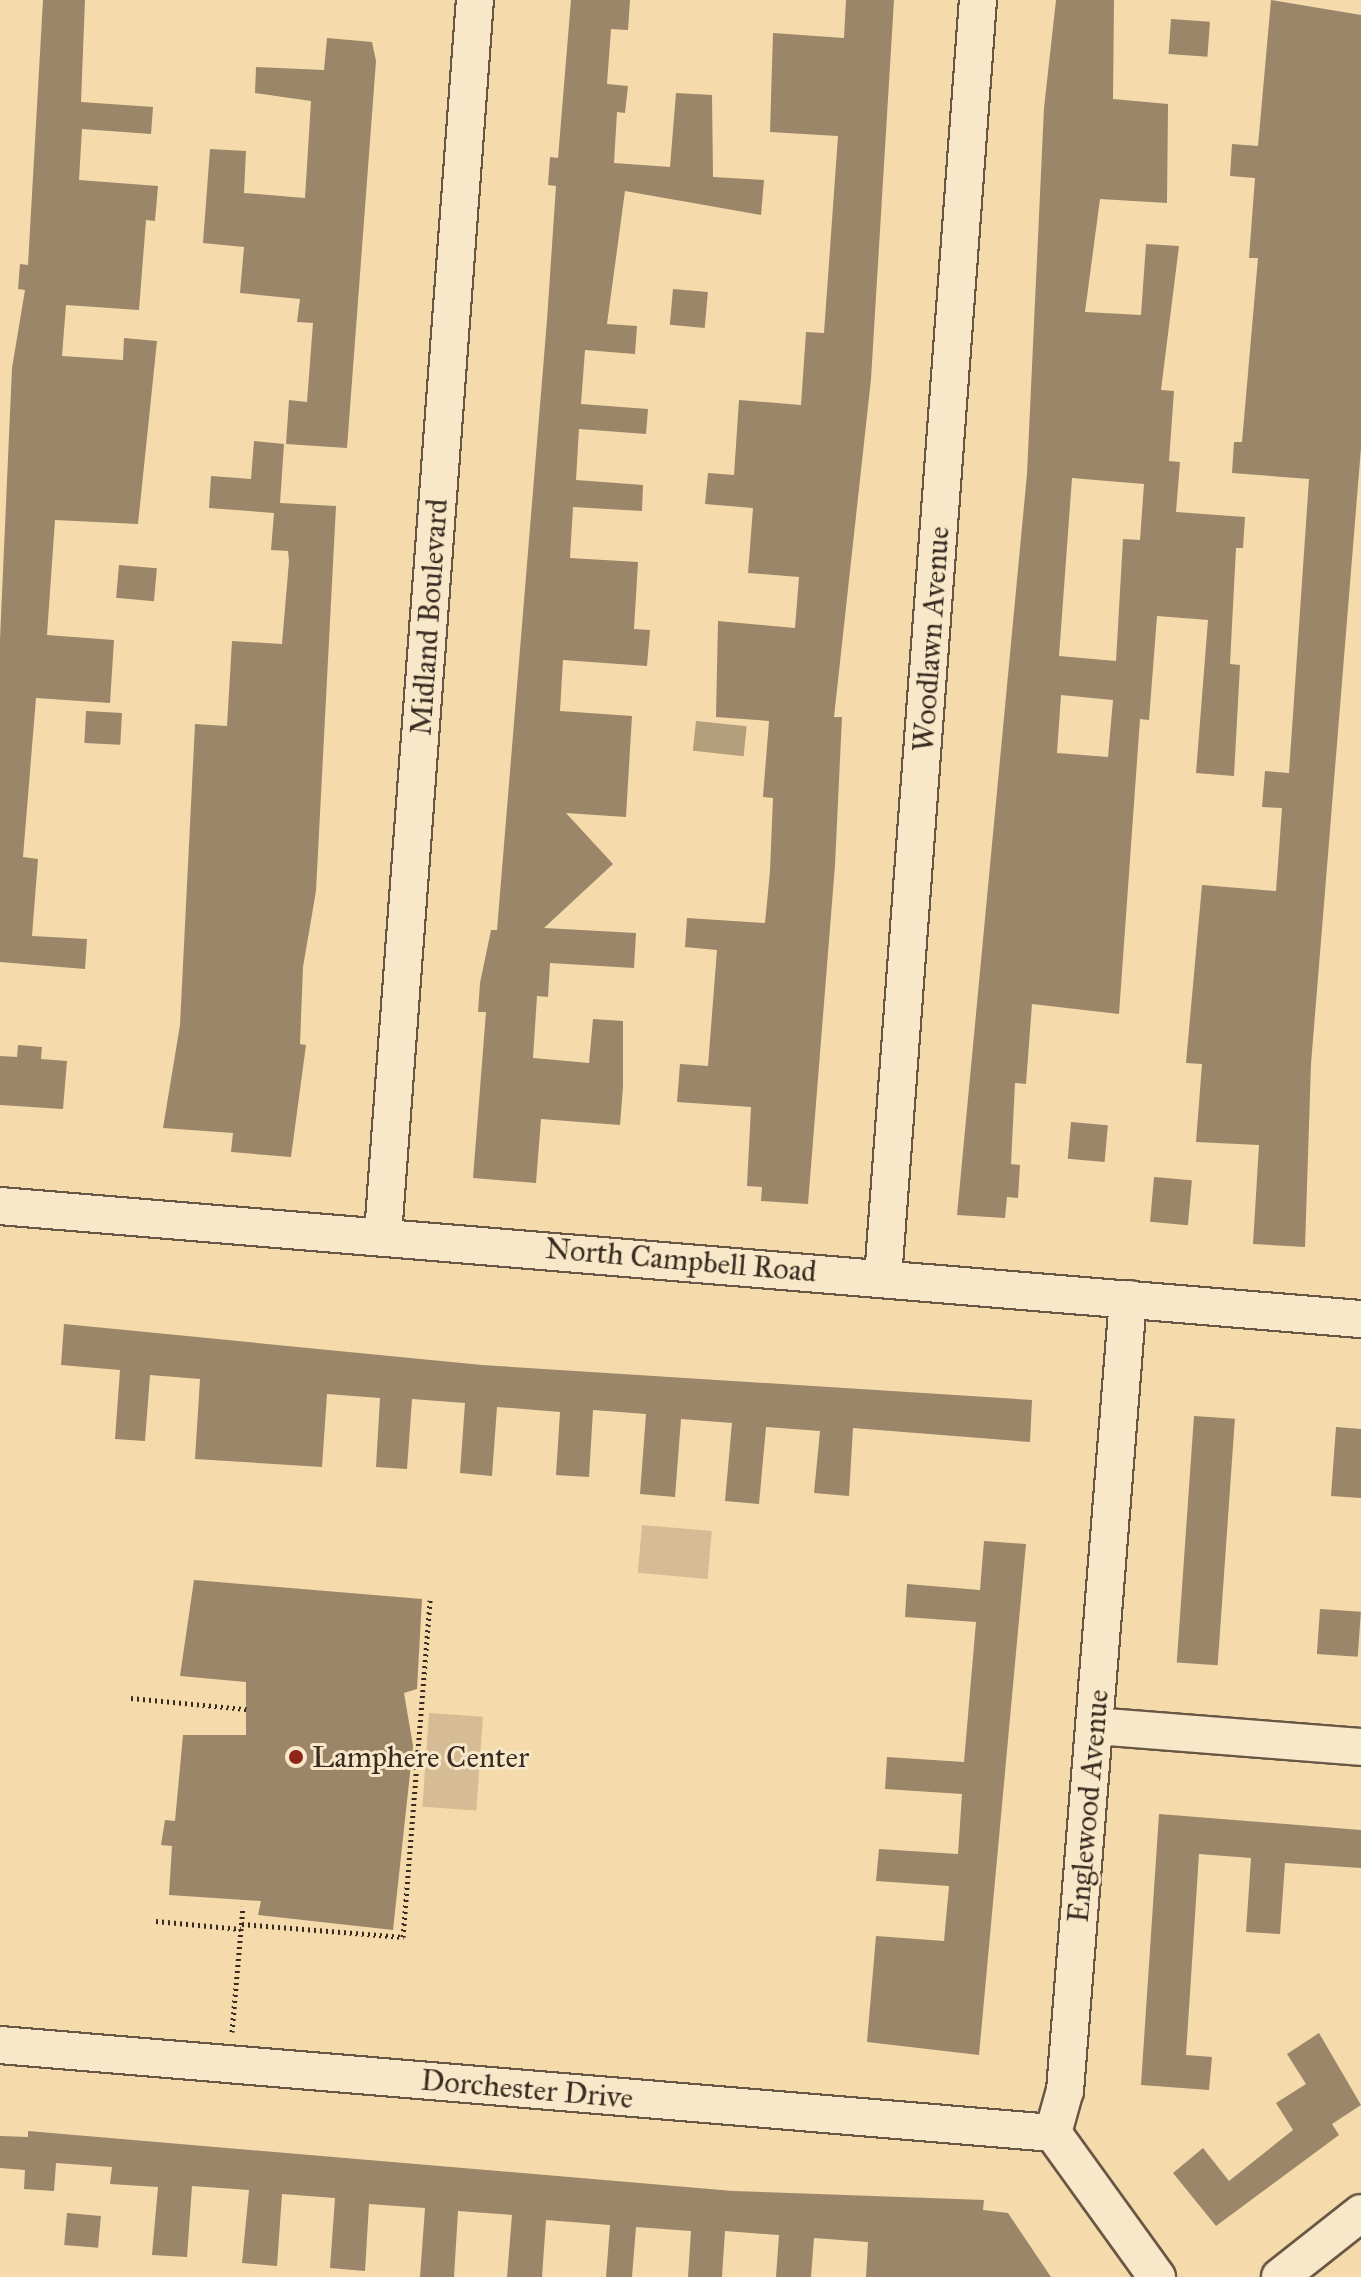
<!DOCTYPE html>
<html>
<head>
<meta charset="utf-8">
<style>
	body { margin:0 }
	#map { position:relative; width:1361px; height:2277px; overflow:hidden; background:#f5daab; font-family:"IM FELL Great Primer",serif }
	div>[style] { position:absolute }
	.green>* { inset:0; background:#d5bc94; transform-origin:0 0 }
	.water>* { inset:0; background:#b59e7c; transform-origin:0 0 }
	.building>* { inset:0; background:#9b8669; transform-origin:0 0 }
	.path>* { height:5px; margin-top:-2.5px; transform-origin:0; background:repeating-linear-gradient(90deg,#392b21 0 2px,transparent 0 6px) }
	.roads { filter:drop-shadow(2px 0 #685744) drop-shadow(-2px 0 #685744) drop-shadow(0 2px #685744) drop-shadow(0 -2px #685744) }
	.minor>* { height:36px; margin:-18px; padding:0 18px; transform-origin:18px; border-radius:18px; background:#f8e7c8 }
	.dots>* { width:22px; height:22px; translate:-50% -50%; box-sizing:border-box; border:4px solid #f8e7c8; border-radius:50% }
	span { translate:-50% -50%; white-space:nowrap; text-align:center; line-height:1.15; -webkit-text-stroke:6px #f8e7c8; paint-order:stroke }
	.street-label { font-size:30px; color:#392b21 }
	.poi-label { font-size:30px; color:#392b21 }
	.left { translate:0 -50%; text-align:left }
</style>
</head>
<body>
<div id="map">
	<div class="green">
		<div style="left:642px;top:1525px;width:70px;height:48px;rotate:5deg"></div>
		<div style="left:429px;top:1713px;width:54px;height:94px;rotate:4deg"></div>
	</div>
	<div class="water">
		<div style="left:696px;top:721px;width:51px;height:30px;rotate:6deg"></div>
	</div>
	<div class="building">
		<div style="clip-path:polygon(43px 0,85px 0,81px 102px,153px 107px,151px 134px,82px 129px,79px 180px,158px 186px,155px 221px,146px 220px,139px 310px,66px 305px,62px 356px,123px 360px,124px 338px,157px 341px,138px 524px,55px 520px,47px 635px,114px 640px,110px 703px,36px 698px,23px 857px,38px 859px,32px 936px,87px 939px,85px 969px,0 962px,0 639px,12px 368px,25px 290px,18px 289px,20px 264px,28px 265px)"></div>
		<div style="clip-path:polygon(571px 0,630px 0,628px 30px,611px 29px,607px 84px,628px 86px,625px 113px,617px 112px,614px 163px,670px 167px,676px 93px,712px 95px,713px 177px,764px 180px,761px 215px,625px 191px,607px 324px,637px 326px,635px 354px,585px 350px,581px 404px,648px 409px,646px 434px,579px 429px,576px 480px,643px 485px,642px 511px,573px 507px,570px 558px,638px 562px,634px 629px,650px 630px,647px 666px,563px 660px,560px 711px,632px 716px,628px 783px,626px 817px,566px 813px,613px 864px,544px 928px,636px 933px,634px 968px,550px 963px,548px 997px,537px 996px,533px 1058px,589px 1063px,593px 1019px,623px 1021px,623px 1087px,620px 1125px,541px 1119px,536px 1183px,473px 1178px,486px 1012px,478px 1012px,480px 983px,491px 930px,497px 930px,547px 320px,556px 186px,548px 185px,550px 157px,558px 158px)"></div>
		<div style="clip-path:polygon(846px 0,894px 0,871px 379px,834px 717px,842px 717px,835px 865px,808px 1204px,761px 1201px,762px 1187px,747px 1186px,751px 1107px,677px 1102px,680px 1064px,708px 1066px,717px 950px,685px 947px,687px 918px,765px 923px,770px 871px,773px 798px,763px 797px,769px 721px,716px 717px,718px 621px,795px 628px,799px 577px,748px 573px,753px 508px,705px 504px,708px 473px,734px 475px,739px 400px,801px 405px,806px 332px,824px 333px,838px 136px,770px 132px,773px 33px,844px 38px)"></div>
		<div style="clip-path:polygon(evenodd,1056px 0,1114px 0,1113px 99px,1168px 104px,1167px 203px,1100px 199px,1085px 312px,1141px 315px,1146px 244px,1179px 246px,1161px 390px,1174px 391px,1169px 461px,1180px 462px,1176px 512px,1245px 517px,1243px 548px,1236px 548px,1230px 664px,1240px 665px,1234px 776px,1196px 773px,1208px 620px,1157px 616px,1149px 720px,1140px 719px,1119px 1014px,1032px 1004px,1026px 1084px,1015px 1083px,1011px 1164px,1020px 1165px,1018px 1198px,1007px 1197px,1005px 1218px,957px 1215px,1027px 474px,1044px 108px,1056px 0,1072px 478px,1144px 484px,1140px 540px,1123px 539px,1116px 661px,1059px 656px,1072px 478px,1056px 0,1061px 695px,1113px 700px,1108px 757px,1057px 753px,1061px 695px)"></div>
		<div style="clip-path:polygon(1271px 0,1361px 15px,1361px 448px,1311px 1064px,1305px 1247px,1253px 1244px,1259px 1145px,1196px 1142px,1202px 1064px,1186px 1063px,1202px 885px,1276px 891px,1282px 808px,1262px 807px,1265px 771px,1289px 773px,1309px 479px,1232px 473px,1234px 442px,1242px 442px,1258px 258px,1249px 258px,1255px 178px,1230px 176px,1232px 144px,1258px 146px)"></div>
		<div style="left:1171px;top:19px;width:39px;height:35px;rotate:4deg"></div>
		<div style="clip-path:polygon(327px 38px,372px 42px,376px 61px,347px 448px,286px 444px,289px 400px,307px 402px,313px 323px,297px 322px,300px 299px,240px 293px,244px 247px,203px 243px,210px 149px,246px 151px,244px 193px,305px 198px,311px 101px,255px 93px,256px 67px,324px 70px)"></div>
		<div style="left:673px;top:289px;width:35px;height:36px;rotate:5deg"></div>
		<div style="clip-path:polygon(254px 441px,284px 444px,280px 503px,336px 506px,316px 891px,303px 967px,300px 1044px,306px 1045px,291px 1157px,231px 1152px,233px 1133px,163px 1128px,180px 1025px,195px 724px,227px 726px,232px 641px,282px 644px,289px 561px,288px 551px,271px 550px,274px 513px,209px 508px,211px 476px,251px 479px)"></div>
		<div style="left:119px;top:565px;width:38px;height:33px;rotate:5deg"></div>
		<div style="left:86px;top:711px;width:36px;height:32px;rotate:3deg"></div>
		<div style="clip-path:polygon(18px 1045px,42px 1047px,41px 1059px,67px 1061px,63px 1109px,0 1105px,0 1056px,17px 1057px)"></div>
		<div style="left:1071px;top:1122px;width:37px;height:37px;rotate:5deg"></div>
		<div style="left:1154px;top:1177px;width:38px;height:45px;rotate:5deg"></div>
		<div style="clip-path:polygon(64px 1324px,482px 1365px,1032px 1400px,1030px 1442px,853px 1428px,849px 1496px,814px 1493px,820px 1431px,766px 1427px,759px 1504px,725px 1501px,732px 1423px,681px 1419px,675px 1497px,640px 1494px,646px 1414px,593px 1410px,589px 1477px,556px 1475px,560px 1412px,497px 1407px,492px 1476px,460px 1473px,465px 1403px,412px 1399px,407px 1469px,376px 1467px,380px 1398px,327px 1394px,322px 1467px,195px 1459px,200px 1379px,150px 1375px,145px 1441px,115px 1439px,120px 1370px,61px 1365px)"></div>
		<div style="left:1194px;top:1416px;width:41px;height:247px;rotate:4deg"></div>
		<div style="clip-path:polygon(1336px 1427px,1361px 1429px,1361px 1498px,1331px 1496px)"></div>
		<div style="clip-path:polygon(984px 1541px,1026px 1544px,979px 2055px,867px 2042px,876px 1936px,944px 1941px,949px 1886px,876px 1881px,879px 1849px,958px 1854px,962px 1794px,885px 1789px,887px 1757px,964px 1762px,976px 1622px,905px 1617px,907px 1584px,980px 1590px)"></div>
		<div style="clip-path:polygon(194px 1580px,422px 1599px,417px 1689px,404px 1693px,413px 1746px,393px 1930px,258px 1915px,261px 1901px,169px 1895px,172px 1846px,161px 1845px,165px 1820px,175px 1821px,183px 1735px,246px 1735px,246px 1682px,180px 1676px)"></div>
		<div style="left:1320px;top:1609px;width:41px;height:45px;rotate:4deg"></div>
		<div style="clip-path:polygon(1159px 1814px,1361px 1830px,1361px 1868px,1285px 1863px,1280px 1934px,1246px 1932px,1251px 1858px,1199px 1854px,1186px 2055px,1212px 2057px,1209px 2090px,1141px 2085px)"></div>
		<div style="clip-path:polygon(1319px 2033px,1361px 2105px,1332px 2124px,1339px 2135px,1216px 2226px,1173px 2173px,1203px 2148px,1229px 2181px,1293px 2130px,1276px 2103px,1306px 2084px,1287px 2054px)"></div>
		<div style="clip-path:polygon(28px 2131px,733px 2191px,984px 2200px,983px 2210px,1008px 2213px,1051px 2277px,866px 2277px,868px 2242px,814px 2238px,811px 2277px,776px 2277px,779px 2235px,725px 2231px,722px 2277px,688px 2277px,691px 2231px,636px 2227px,632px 2277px,606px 2277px,610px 2225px,546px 2220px,542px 2277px,507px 2277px,512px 2215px,458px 2211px,454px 2277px,420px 2277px,425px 2208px,369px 2204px,365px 2271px,330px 2268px,335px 2198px,282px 2194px,277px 2266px,242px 2263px,249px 2190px,192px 2186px,187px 2257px,152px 2255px,158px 2187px,110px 2184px,112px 2167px,56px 2163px,54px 2191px,24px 2189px,25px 2170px,0 2168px,0 2136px,28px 2137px)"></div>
		<div style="left:67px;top:2213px;width:34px;height:32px;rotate:5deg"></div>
	</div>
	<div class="path">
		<div style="left:131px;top:1698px;width:116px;rotate:5.5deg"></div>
		<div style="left:156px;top:1921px;width:85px;rotate:5.4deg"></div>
		<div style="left:242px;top:1924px;width:162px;rotate:4.6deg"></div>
		<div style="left:403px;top:1937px;width:338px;rotate:-85.4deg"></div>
		<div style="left:232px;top:2032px;width:126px;rotate:-85deg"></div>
	</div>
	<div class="roads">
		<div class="minor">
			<div style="left:0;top:1206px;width:1366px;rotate:4.75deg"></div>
			<div style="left:383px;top:1234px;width:1237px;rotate:-85.74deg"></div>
			<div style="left:883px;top:1278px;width:1282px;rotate:-85.75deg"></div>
			<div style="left:1128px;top:1299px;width:794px;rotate:94.55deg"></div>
			<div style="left:1065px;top:2090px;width:45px;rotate:105.6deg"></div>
			<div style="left:1053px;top:2133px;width:178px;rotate:54.2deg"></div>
			<div style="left:1095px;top:1726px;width:267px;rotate:4.5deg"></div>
			<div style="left:0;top:2045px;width:1057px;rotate:4.78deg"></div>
			<div style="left:1280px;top:2277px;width:103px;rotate:-38.3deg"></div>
		</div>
	</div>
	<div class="dots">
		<div style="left:296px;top:1757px;background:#8f2418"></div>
	</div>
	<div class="street-label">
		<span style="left:429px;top:617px;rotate:-86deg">Midland Boulevard</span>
		<span style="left:931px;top:639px;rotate:-86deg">Woodlawn Avenue</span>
		<span style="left:681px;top:1260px;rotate:5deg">North Campbell Road</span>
		<span style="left:1088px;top:1806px;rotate:-85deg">Englewood Avenue</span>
		<span style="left:527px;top:2089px;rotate:5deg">Dorchester Drive</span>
	</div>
	<div class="poi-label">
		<span class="left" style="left:312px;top:1757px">Lamphere Center</span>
	</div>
</div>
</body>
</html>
